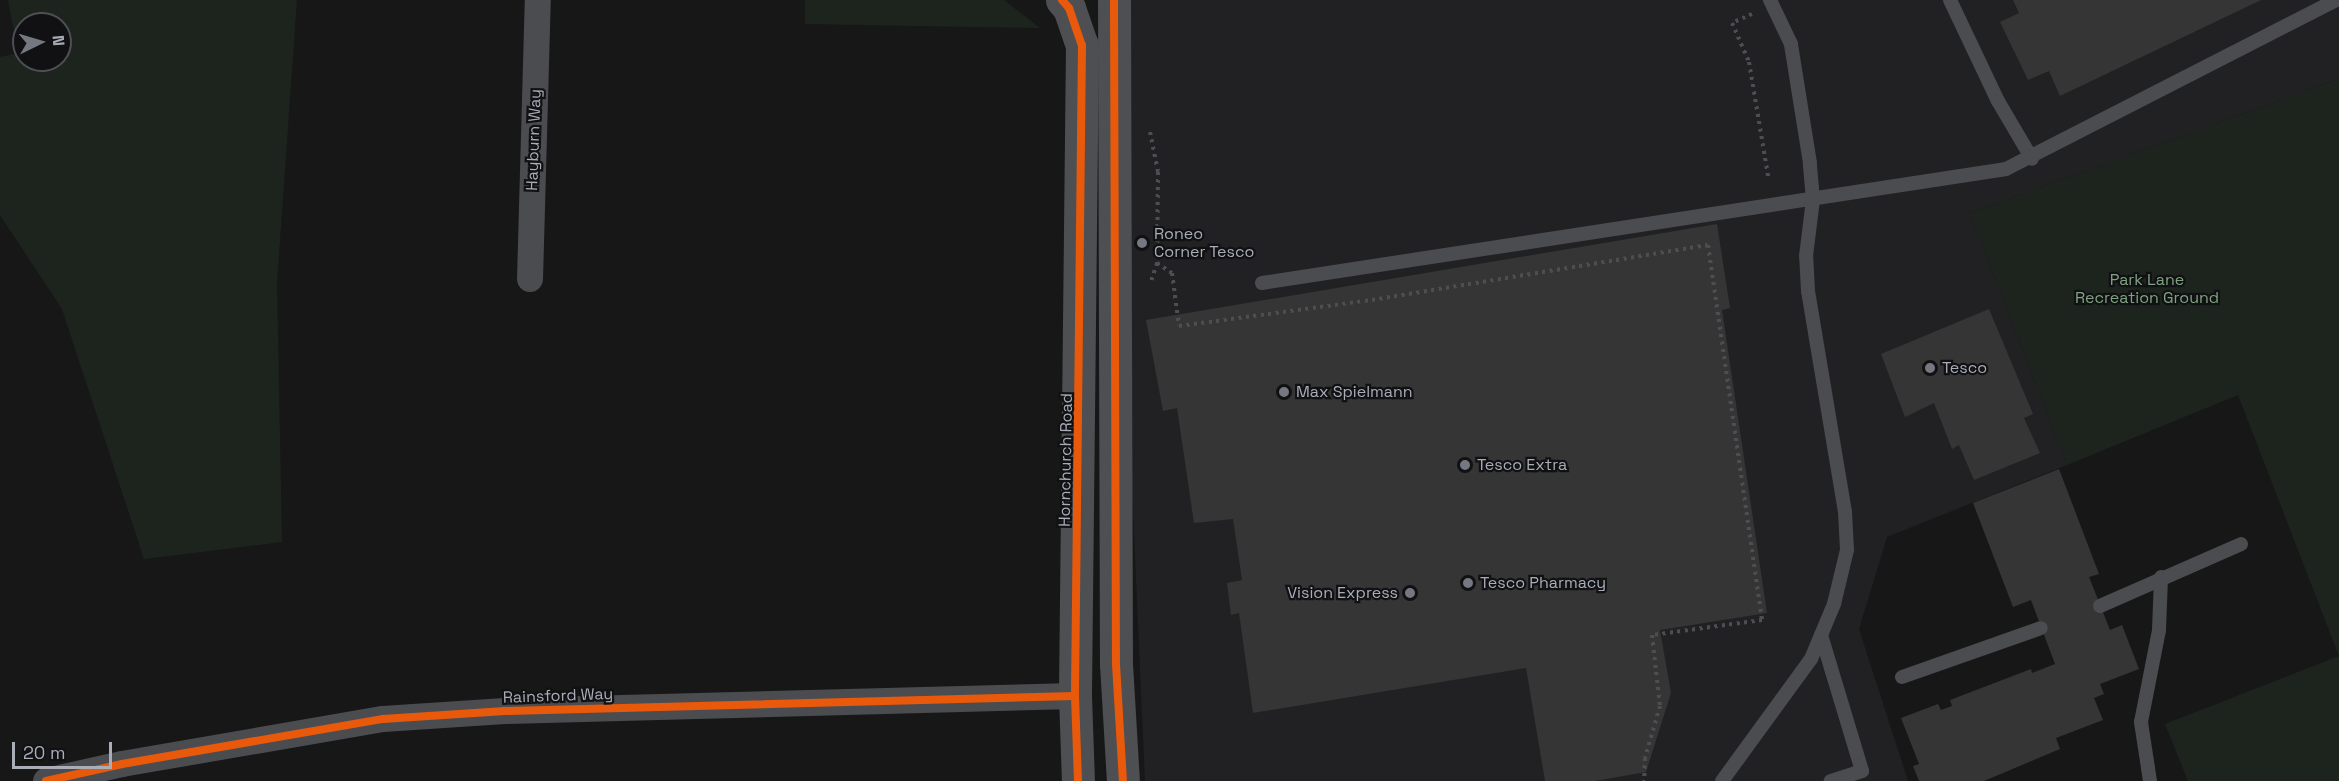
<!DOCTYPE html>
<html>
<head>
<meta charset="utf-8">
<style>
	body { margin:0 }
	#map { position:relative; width:2339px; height:781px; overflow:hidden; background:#171717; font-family:"Space Grotesk",sans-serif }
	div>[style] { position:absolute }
	.built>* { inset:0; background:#212123 }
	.green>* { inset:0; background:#1d241e }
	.building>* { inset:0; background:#353536 }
	.path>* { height:4px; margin-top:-2px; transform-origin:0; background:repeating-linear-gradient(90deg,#4d4e52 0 3px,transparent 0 7.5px) }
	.lane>* { height:14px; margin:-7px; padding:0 7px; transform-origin:7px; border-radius:7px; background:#4b4c50 }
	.street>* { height:26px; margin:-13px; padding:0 13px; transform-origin:13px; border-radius:13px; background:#4b4c50 }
	.primary>* { height:33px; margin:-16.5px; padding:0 16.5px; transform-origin:16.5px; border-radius:16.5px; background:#4d4f52 }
	.cycleway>* { height:8px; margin:-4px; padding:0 4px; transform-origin:4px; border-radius:4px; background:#e8590c }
	.dots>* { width:16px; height:16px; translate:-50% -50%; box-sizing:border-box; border:3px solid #111113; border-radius:50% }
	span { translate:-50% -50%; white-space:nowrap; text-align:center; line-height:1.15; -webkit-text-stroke:4.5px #111113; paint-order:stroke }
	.street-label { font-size:16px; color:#a8adb8 }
	.poi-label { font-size:16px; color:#a8adb8 }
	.left { translate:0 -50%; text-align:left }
	.right { translate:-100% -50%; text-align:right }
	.park-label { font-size:16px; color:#7fa381 }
	.north { position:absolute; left:12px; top:12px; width:60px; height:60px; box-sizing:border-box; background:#111113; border:2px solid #4d4f55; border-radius:50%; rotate:85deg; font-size:16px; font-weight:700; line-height:24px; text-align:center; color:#a8adb8 }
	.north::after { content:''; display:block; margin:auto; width:21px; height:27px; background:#757880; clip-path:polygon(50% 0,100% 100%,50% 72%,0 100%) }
	.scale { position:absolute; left:12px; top:742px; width:100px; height:27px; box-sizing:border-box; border:3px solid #a8adb8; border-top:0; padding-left:8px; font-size:18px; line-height:21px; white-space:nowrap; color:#a8adb8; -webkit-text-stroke:4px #111113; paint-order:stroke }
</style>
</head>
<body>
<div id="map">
	<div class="built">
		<div style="clip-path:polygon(1129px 0,2339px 0,2339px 79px,1970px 213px,2067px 465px,1887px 537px,1859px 629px,1908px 781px,1145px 781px,1130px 443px)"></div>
	</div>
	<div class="green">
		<div style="clip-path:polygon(evenodd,8px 0,297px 0,277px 282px,282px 542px,144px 559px,62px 309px,0 215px,0 57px,18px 53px,8px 0,24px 24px,60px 24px,60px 60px,24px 60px,24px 24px)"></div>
		<div style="clip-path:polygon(805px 0,1004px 0,1040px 28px,805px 24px)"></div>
		<div style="clip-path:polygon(2339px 79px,2339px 781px,2188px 781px,2165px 724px,2339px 656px,2238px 395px,2067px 465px,1970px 213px)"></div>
	</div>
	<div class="building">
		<div style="clip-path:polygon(2013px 0,2261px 0,2060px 96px,2049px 71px,2028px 80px,2000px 22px,2019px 13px)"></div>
		<div style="clip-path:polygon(1717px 224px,1730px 308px,1722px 310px,1767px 613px,1660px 630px,1671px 693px,1646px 772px,1595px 781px,1545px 781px,1526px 668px,1253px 713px,1239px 613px,1231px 615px,1227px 583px,1242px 580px,1233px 519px,1194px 523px,1177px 408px,1163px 411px,1146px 320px)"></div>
		<div style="clip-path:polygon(1989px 309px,2033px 414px,2024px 418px,2040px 453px,1974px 480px,1959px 445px,1952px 449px,1934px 403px,1905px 417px,1881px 354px)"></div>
		<div style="clip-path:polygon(2059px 469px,2099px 574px,2089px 577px,2110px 630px,2122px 625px,2139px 669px,2100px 684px,2104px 694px,2094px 698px,2103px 720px,2056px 738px,2060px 749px,1984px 781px,1919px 781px,1913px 766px,1919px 764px,1901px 718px,1938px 704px,1941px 710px,1952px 706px,1950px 700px,2031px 669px,2032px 673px,2055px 664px,2031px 600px,2013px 607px,1973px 503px)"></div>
	</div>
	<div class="path">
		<div style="left:1752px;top:14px;width:22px;rotate:156deg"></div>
		<div style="left:1732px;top:23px;width:43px;rotate:66.4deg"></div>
		<div style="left:1749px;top:62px;width:116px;rotate:80.5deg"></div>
		<div style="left:1150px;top:132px;width:41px;rotate:78.7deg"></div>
		<div style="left:1158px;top:172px;width:91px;rotate:90.6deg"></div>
		<div style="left:1157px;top:263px;width:20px;rotate:108deg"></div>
		<div style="left:1157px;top:263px;width:18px;rotate:34deg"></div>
		<div style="left:1172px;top:273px;width:53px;rotate:82.5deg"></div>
		<div style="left:1179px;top:326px;width:195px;rotate:-7.7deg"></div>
		<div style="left:1372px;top:300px;width:340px;rotate:-9.3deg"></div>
		<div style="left:1708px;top:245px;width:379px;rotate:81.8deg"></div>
		<div style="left:1762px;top:620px;width:111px;rotate:172.2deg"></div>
		<div style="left:1652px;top:635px;width:71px;rotate:83.6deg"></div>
		<div style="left:1660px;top:706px;width:54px;rotate:106.1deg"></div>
		<div style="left:1645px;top:758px;width:23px;rotate:92deg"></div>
	</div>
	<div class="lane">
		<div style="left:1950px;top:0;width:112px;rotate:64.6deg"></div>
		<div style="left:1998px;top:101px;width:67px;rotate:59.6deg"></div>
		<div style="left:1262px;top:283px;width:753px;rotate:-8.71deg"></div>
		<div style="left:2006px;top:169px;width:371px;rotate:-27.1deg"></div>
		<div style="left:2100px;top:606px;width:154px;rotate:-23.7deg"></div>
		<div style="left:1821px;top:635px;width:142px;rotate:73.2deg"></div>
		<div style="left:1862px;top:771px;width:33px;rotate:162deg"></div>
		<div style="left:1902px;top:677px;width:147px;rotate:-19.4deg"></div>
		<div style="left:1722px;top:781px;width:151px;rotate:-53.9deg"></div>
		<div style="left:1811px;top:659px;width:60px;rotate:-67.3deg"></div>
		<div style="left:1834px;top:604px;width:56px;rotate:-76.5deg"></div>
		<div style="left:1847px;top:550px;width:38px;rotate:-93deg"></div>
		<div style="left:1845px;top:512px;width:224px;rotate:-99.5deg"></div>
		<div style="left:1808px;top:291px;width:35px;rotate:-93deg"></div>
		<div style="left:1806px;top:256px;width:56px;rotate:-82.9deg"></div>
		<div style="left:1813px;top:200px;width:37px;rotate:-95deg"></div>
		<div style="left:1810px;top:163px;width:121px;rotate:-99.1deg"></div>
		<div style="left:1791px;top:44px;width:49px;rotate:-115.5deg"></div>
		<div style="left:2150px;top:781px;width:60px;rotate:-98.7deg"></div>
		<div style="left:2141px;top:722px;width:94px;rotate:-78.9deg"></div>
		<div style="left:2159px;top:630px;width:53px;rotate:-87.8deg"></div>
	</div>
	<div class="street">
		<div style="left:530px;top:279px;width:279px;rotate:-88.4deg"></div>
		<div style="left:46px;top:781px;width:78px;rotate:-12.6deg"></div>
		<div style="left:122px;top:764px;width:265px;rotate:-9.8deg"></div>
		<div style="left:383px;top:719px;width:122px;rotate:-3.8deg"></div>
		<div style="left:505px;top:711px;width:570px;rotate:-1.51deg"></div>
	</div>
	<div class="primary">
		<div style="left:1062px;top:0;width:11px;rotate:49deg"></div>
		<div style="left:1069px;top:8px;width:39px;rotate:71deg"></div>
		<div style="left:1082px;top:45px;width:651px;rotate:90.62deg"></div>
		<div style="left:1075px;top:696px;width:85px;rotate:88deg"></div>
		<div style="left:1114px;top:0;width:664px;rotate:89.83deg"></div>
		<div style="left:1116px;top:664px;width:117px;rotate:86.6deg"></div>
	</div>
	<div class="cycleway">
		<div style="left:1062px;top:0;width:11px;rotate:49deg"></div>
		<div style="left:1069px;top:8px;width:39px;rotate:71deg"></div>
		<div style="left:1082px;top:45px;width:651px;rotate:90.62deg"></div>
		<div style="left:1075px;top:696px;width:85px;rotate:88deg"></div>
		<div style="left:1114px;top:0;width:664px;rotate:89.83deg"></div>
		<div style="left:1116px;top:664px;width:117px;rotate:86.6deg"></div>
		<div style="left:46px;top:781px;width:78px;rotate:-12.6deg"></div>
		<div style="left:122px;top:764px;width:265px;rotate:-9.8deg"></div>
		<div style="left:383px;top:719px;width:122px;rotate:-3.8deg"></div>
		<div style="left:505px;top:711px;width:570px;rotate:-1.51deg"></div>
	</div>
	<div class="dots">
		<div style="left:1142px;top:243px;background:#757880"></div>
		<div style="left:1930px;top:368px;background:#757880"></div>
		<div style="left:1284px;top:392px;background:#757880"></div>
		<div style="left:1465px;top:465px;background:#757880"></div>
		<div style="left:1468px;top:583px;background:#757880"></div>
		<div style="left:1410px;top:593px;background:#757880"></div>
	</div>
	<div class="street-label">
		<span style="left:534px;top:140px;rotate:-88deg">Hayburn Way</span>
		<span style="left:1066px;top:460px;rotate:-89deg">Hornchurch Road</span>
		<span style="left:558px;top:696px;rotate:-2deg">Rainsford Way</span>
	</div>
	<div class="poi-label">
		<span class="left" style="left:1154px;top:243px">Roneo<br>Corner Tesco</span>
		<span class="left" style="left:1942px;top:368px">Tesco</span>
		<span class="left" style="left:1296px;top:392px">Max Spielmann</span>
		<span class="left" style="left:1477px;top:465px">Tesco Extra</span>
		<span class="left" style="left:1480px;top:583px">Tesco Pharmacy</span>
		<span class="right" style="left:1398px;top:593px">Vision Express</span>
	</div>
	<div class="park-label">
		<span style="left:2147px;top:289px">Park Lane<br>Recreation Ground</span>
	</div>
	<div class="north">N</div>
	<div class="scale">20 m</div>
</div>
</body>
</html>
